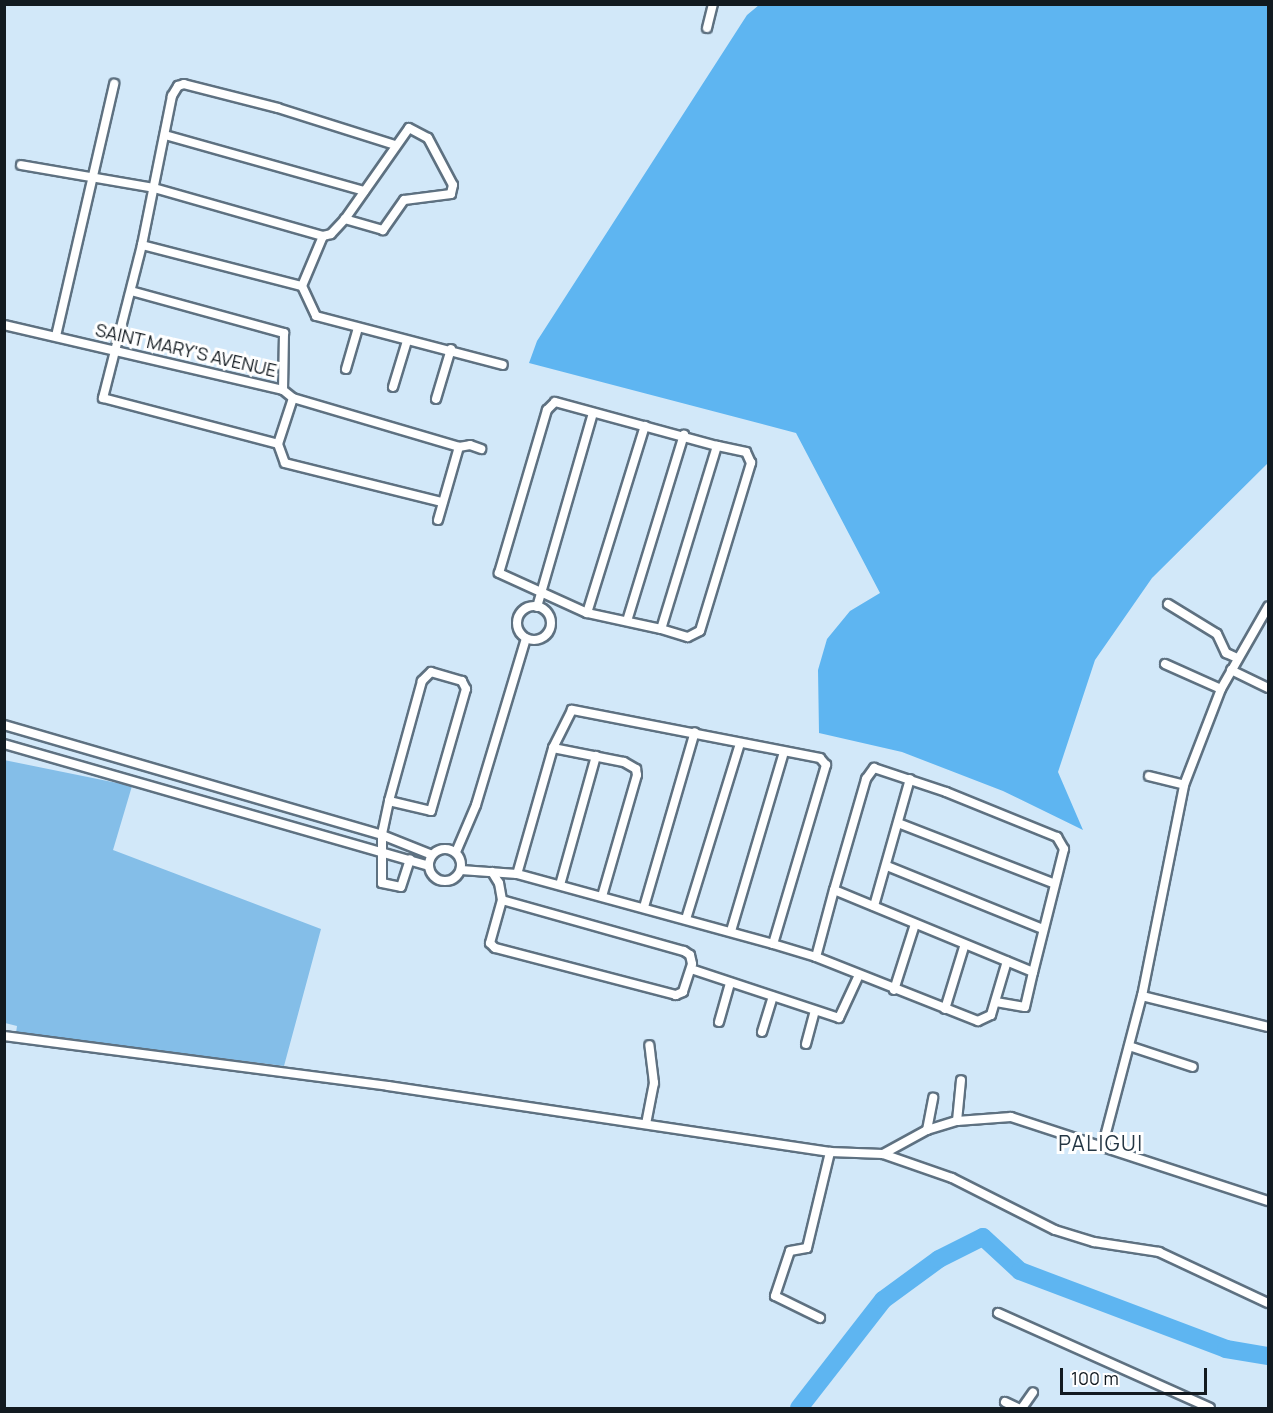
<!DOCTYPE html>
<html>
<head>
<meta charset="utf-8">
<style>
	body { margin:0 }
	#map { position:relative; width:1273px; height:1413px; overflow:hidden; background:#d2e8f9; font-family:Manrope,sans-serif }
	div>[style] { position:absolute }
	.green>* { inset:0; background:#84bee8 }
	.water>* { inset:0; background:#5eb5f1 }
	.river>* { height:18px; margin:-9px; padding:0 9px; transform-origin:9px; border-radius:9px; background:#5eb5f1 }
	.roads { filter:drop-shadow(2px 0 #5e7181) drop-shadow(-2px 0 #5e7181) drop-shadow(0 2px #5e7181) drop-shadow(0 -2px #5e7181) }
	.minor>* { height:8px; margin:-4px; padding:0 4px; transform-origin:4px; border-radius:4px; background:#fff }
	.minor>.ring { margin:-4px; padding:0; box-sizing:content-box; background:none; border:8px solid #fff; border-radius:50% }
	span { translate:-50% -50%; white-space:nowrap; text-align:center; line-height:1.15; -webkit-text-stroke:6px #fff; paint-order:stroke }
	.street-label { font-size:18px; color:#121a20 }
	.quarter-label { font-size:21px; color:#243644; letter-spacing:1.5px }
	.frame { position:absolute; inset:0; border:6px solid #121a20; pointer-events:none }
	.scale { position:absolute; left:1060px; top:1368px; width:147px; height:27px; box-sizing:border-box; border:3px solid #121a20; border-top:0; padding-left:8px; font-size:18px; line-height:21px; white-space:nowrap; color:#121a20; -webkit-text-stroke:4px #fff; paint-order:stroke }
</style>
</head>
<body>
<div id="map">
	<div class="green">
		<div style="clip-path:polygon(4px 760px,132px 786px,113px 850px,321px 929px,284px 1066px,16px 1033px,17px 1026px,5px 1023px)"></div>
	</div>
	<div class="water">
		<div style="clip-path:polygon(759px 5px,1268px 5px,1268px 463px,1152px 578px,1095px 660px,1058px 772px,1083px 830px,1003px 791px,902px 752px,819px 733px,818px 670px,827px 639px,850px 611px,880px 593px,796px 433px,529px 363px,537px 341px,747px 15px)"></div>
	</div>
	<div class="river">
		<div style="left:799px;top:1408px;width:137px;rotate:-52.1deg"></div>
		<div style="left:883px;top:1300px;width:69px;rotate:-36.2deg"></div>
		<div style="left:939px;top:1259px;width:49px;rotate:-26.6deg"></div>
		<div style="left:983px;top:1237px;width:50px;rotate:42.6deg"></div>
		<div style="left:1020px;top:1271px;width:220px;rotate:20.7deg"></div>
		<div style="left:1226px;top:1349px;width:43px;rotate:9.5deg"></div>
	</div>
	<div class="roads">
		<div class="minor">
			<div style="left:707px;top:28px;width:25px;rotate:-76deg"></div>
			<div style="left:165px;top:135px;width:207px;rotate:15.7deg"></div>
			<div style="left:395px;top:145px;width:123px;rotate:-162.5deg"></div>
			<div style="left:278px;top:108px;width:97px;rotate:-165.7deg"></div>
			<div style="left:184px;top:84px;width:6px;rotate:162deg"></div>
			<div style="left:178px;top:86px;width:12px;rotate:121deg"></div>
			<div style="left:172px;top:96px;width:152px;rotate:101.4deg"></div>
			<div style="left:142px;top:245px;width:158px;rotate:104.3deg"></div>
			<div style="left:103px;top:398px;width:181px;rotate:14.7deg"></div>
			<div style="left:278px;top:444px;width:20px;rotate:70deg"></div>
			<div style="left:285px;top:463px;width:161px;rotate:14deg"></div>
			<div style="left:21px;top:165px;width:135px;rotate:9.8deg"></div>
			<div style="left:154px;top:188px;width:176px;rotate:15.9deg"></div>
			<div style="left:142px;top:245px;width:165px;rotate:14.4deg"></div>
			<div style="left:302px;top:286px;width:33px;rotate:65deg"></div>
			<div style="left:316px;top:316px;width:193px;rotate:14.7deg"></div>
			<div style="left:302px;top:286px;width:54px;rotate:-67.2deg"></div>
			<div style="left:323px;top:236px;width:8px;rotate:-14deg"></div>
			<div style="left:331px;top:234px;width:21px;rotate:-47deg"></div>
			<div style="left:345px;top:219px;width:111px;rotate:-54.9deg"></div>
			<div style="left:409px;top:128px;width:21px;rotate:28deg"></div>
			<div style="left:428px;top:138px;width:53px;rotate:62deg"></div>
			<div style="left:453px;top:185px;width:9px;rotate:103deg"></div>
			<div style="left:451px;top:194px;width:47px;rotate:172.7deg"></div>
			<div style="left:404px;top:200px;width:37px;rotate:125deg"></div>
			<div style="left:383px;top:230px;width:40px;rotate:-164deg"></div>
			<div style="left:131px;top:291px;width:159px;rotate:15.4deg"></div>
			<div style="left:284px;top:333px;width:57px;rotate:91deg"></div>
			<div style="left:4px;top:325px;width:286px;rotate:13.1deg"></div>
			<div style="left:283px;top:390px;width:13px;rotate:39deg"></div>
			<div style="left:293px;top:398px;width:173px;rotate:16.4deg"></div>
			<div style="left:459px;top:447px;width:11px;rotate:-10deg"></div>
			<div style="left:470px;top:445px;width:12px;rotate:20deg"></div>
			<div style="left:56px;top:336px;width:259px;rotate:-77deg"></div>
			<div style="left:346px;top:369px;width:43px;rotate:-73.7deg"></div>
			<div style="left:393px;top:387px;width:48px;rotate:-73.1deg"></div>
			<div style="left:436px;top:399px;width:52px;rotate:-73.3deg"></div>
			<div style="left:555px;top:402px;width:168px;rotate:15.2deg"></div>
			<div style="left:717px;top:446px;width:191px;rotate:107deg"></div>
			<div style="left:661px;top:629px;width:76px;rotate:-167.8deg"></div>
			<div style="left:587px;top:613px;width:97px;rotate:-155.6deg"></div>
			<div style="left:499px;top:573px;width:170px;rotate:-73.6deg"></div>
			<div style="left:547px;top:410px;width:11px;rotate:-45deg"></div>
			<div style="left:278px;top:444px;width:48px;rotate:-71.9deg"></div>
			<div style="left:438px;top:520px;width:76px;rotate:-74deg"></div>
			<div style="left:1168px;top:604px;width:57px;rotate:31.5deg"></div>
			<div style="left:1217px;top:634px;width:21px;rotate:65deg"></div>
			<div style="left:1226px;top:653px;width:12px;rotate:24deg"></div>
			<div class="ring" style="left:517px;top:606px;width:26px;height:26px"></div>
			<div style="left:537px;top:607px;width:202px;rotate:-73.9deg"></div>
			<div style="left:587px;top:613px;width:196px;rotate:-72.8deg"></div>
			<div style="left:627px;top:621px;width:195px;rotate:-73deg"></div>
			<div style="left:661px;top:629px;width:28px;rotate:17deg"></div>
			<div style="left:688px;top:637px;width:13px;rotate:-27deg"></div>
			<div style="left:700px;top:631px;width:176px;rotate:-73.1deg"></div>
			<div style="left:751px;top:463px;width:12px;rotate:-114deg"></div>
			<div style="left:746px;top:452px;width:30px;rotate:-168deg"></div>
			<div style="left:1165px;top:664px;width:61px;rotate:24.1deg"></div>
			<div style="left:1231px;top:670px;width:41px;rotate:25.9deg"></div>
			<div style="left:4px;top:725px;width:394px;rotate:16.2deg"></div>
			<div style="left:382px;top:835px;width:54px;rotate:21.8deg"></div>
			<div style="left:4px;top:744px;width:442px;rotate:16deg"></div>
			<div style="left:553px;top:748px;width:72px;rotate:11.2deg"></div>
			<div style="left:624px;top:762px;width:14px;rotate:30deg"></div>
			<div style="left:636px;top:769px;width:6px;rotate:81deg"></div>
			<div style="left:637px;top:775px;width:126px;rotate:106.1deg"></div>
			<div style="left:1149px;top:776px;width:36px;rotate:14deg"></div>
			<div style="left:389px;top:801px;width:43px;rotate:13.4deg"></div>
			<div style="left:431px;top:811px;width:127px;rotate:-74deg"></div>
			<div style="left:466px;top:689px;width:9px;rotate:-117deg"></div>
			<div style="left:462px;top:681px;width:32px;rotate:-164deg"></div>
			<div style="left:431px;top:672px;width:13px;rotate:135deg"></div>
			<div style="left:422px;top:681px;width:124px;rotate:105.4deg"></div>
			<div style="left:389px;top:801px;width:35px;rotate:102deg"></div>
			<div style="left:382px;top:835px;width:48px;rotate:90deg"></div>
			<div style="left:382px;top:883px;width:19px;rotate:12deg"></div>
			<div style="left:401px;top:887px;width:29px;rotate:-72deg"></div>
			<div style="left:898px;top:823px;width:168px;rotate:21.2deg"></div>
			<div class="ring" style="left:429px;top:849px;width:24px;height:24px"></div>
			<div style="left:456px;top:852px;width:51px;rotate:-66.9deg"></div>
			<div style="left:476px;top:805px;width:174px;rotate:-73.3deg"></div>
			<div style="left:887px;top:866px;width:168px;rotate:22deg"></div>
			<div style="left:461px;top:870px;width:56px;rotate:4.1deg"></div>
			<div style="left:517px;top:874px;width:265px;rotate:15.3deg"></div>
			<div style="left:773px;top:944px;width:187px;rotate:-73.5deg"></div>
			<div style="left:826px;top:765px;width:9px;rotate:-131deg"></div>
			<div style="left:820px;top:758px;width:253px;rotate:-169deg"></div>
			<div style="left:572px;top:710px;width:42px;rotate:116.6deg"></div>
			<div style="left:553px;top:748px;width:131px;rotate:105.9deg"></div>
			<div style="left:492px;top:872px;width:13px;rotate:58deg"></div>
			<div style="left:499px;top:883px;width:17px;rotate:80deg"></div>
			<div style="left:502px;top:900px;width:189px;rotate:15.7deg"></div>
			<div style="left:684px;top:951px;width:7px;rotate:34deg"></div>
			<div style="left:690px;top:955px;width:9px;rotate:77deg"></div>
			<div style="left:692px;top:964px;width:29px;rotate:108deg"></div>
			<div style="left:683px;top:992px;width:8px;rotate:157deg"></div>
			<div style="left:676px;top:995px;width:187px;rotate:-165.4deg"></div>
			<div style="left:495px;top:948px;width:7px;rotate:-135deg"></div>
			<div style="left:490px;top:943px;width:45px;rotate:-74.4deg"></div>
			<div style="left:560px;top:885px;width:134px;rotate:-74.4deg"></div>
			<div style="left:874px;top:906px;width:132px;rotate:-74.2deg"></div>
			<div style="left:644px;top:907px;width:182px;rotate:-73.8deg"></div>
			<div style="left:686px;top:919px;width:184px;rotate:-72.9deg"></div>
			<div style="left:731px;top:931px;width:187px;rotate:-73.5deg"></div>
			<div style="left:773px;top:944px;width:45px;rotate:16.8deg"></div>
			<div style="left:816px;top:957px;width:69px;rotate:-75deg"></div>
			<div style="left:834px;top:890px;width:116px;rotate:-73.9deg"></div>
			<div style="left:866px;top:779px;width:14px;rotate:-54deg"></div>
			<div style="left:874px;top:768px;width:76px;rotate:18.4deg"></div>
			<div style="left:946px;top:792px;width:120px;rotate:22.1deg"></div>
			<div style="left:1057px;top:837px;width:14px;rotate:60deg"></div>
			<div style="left:1064px;top:849px;width:127px;rotate:104.1deg"></div>
			<div style="left:1033px;top:972px;width:215px;rotate:-157.6deg"></div>
			<div style="left:816px;top:957px;width:174px;rotate:21.6deg"></div>
			<div style="left:978px;top:1021px;width:14px;rotate:-25deg"></div>
			<div style="left:991px;top:1015px;width:56px;rotate:-73.5deg"></div>
			<div style="left:691px;top:969px;width:156px;rotate:18.3deg"></div>
			<div style="left:839px;top:1018px;width:47px;rotate:-65.1deg"></div>
			<div style="left:894px;top:990px;width:69px;rotate:-72.3deg"></div>
			<div style="left:1142px;top:996px;width:130px;rotate:13.8deg"></div>
			<div style="left:996px;top:1002px;width:29px;rotate:10deg"></div>
			<div style="left:1025px;top:1007px;width:36px;rotate:-77deg"></div>
			<div style="left:945px;top:1009px;width:65px;rotate:-73deg"></div>
			<div style="left:719px;top:1022px;width:41px;rotate:-74.2deg"></div>
			<div style="left:762px;top:1032px;width:37px;rotate:-73deg"></div>
			<div style="left:4px;top:1036px;width:387px;rotate:7.4deg"></div>
			<div style="left:388px;top:1086px;width:447px;rotate:8.5deg"></div>
			<div style="left:830px;top:1152px;width:53px;rotate:2.2deg"></div>
			<div style="left:883px;top:1154px;width:73px;rotate:19.2deg"></div>
			<div style="left:952px;top:1178px;width:115px;rotate:26.8deg"></div>
			<div style="left:1055px;top:1230px;width:41px;rotate:17.1deg"></div>
			<div style="left:1094px;top:1242px;width:66px;rotate:8.7deg"></div>
			<div style="left:1159px;top:1252px;width:120px;rotate:25.1deg"></div>
			<div style="left:806px;top:1044px;width:34px;rotate:-75deg"></div>
			<div style="left:1129px;top:1046px;width:67px;rotate:18.2deg"></div>
			<div style="left:957px;top:1121px;width:41px;rotate:-84.4deg"></div>
			<div style="left:646px;top:1124px;width:42px;rotate:-79deg"></div>
			<div style="left:654px;top:1083px;width:38px;rotate:-97deg"></div>
			<div style="left:927px;top:1130px;width:33px;rotate:-79deg"></div>
			<div style="left:1102px;top:1148px;width:157px;rotate:-75.3deg"></div>
			<div style="left:1142px;top:996px;width:215px;rotate:-78.7deg"></div>
			<div style="left:1184px;top:785px;width:103px;rotate:-68.9deg"></div>
			<div style="left:1221px;top:689px;width:95px;rotate:-60.2deg"></div>
			<div style="left:883px;top:1154px;width:50px;rotate:-28.6deg"></div>
			<div style="left:927px;top:1130px;width:31px;rotate:-17deg"></div>
			<div style="left:957px;top:1121px;width:54px;rotate:-4.2deg"></div>
			<div style="left:1011px;top:1117px;width:270px;rotate:18.1deg"></div>
			<div style="left:998px;top:1313px;width:232px;rotate:24.1deg"></div>
			<div style="left:820px;top:1318px;width:50px;rotate:-153.9deg"></div>
			<div style="left:775px;top:1296px;width:47px;rotate:-71.6deg"></div>
			<div style="left:790px;top:1251px;width:17px;rotate:-10deg"></div>
			<div style="left:807px;top:1248px;width:99px;rotate:-76.5deg"></div>
			<div style="left:1005px;top:1402px;width:14px;rotate:25deg"></div>
			<div style="left:1022px;top:1408px;width:19px;rotate:-55deg"></div>
		</div>
	</div>
	<div class="street-label">
		<span style="left:186px;top:350px;rotate:13deg">SAINT MARY'S AVENUE</span>
	</div>
	<div class="quarter-label">
		<span style="left:1101px;top:1143px">PALIGUI</span>
	</div>
	<div class="frame"></div>
	<div class="scale">100 m</div>
</div>
</body>
</html>
